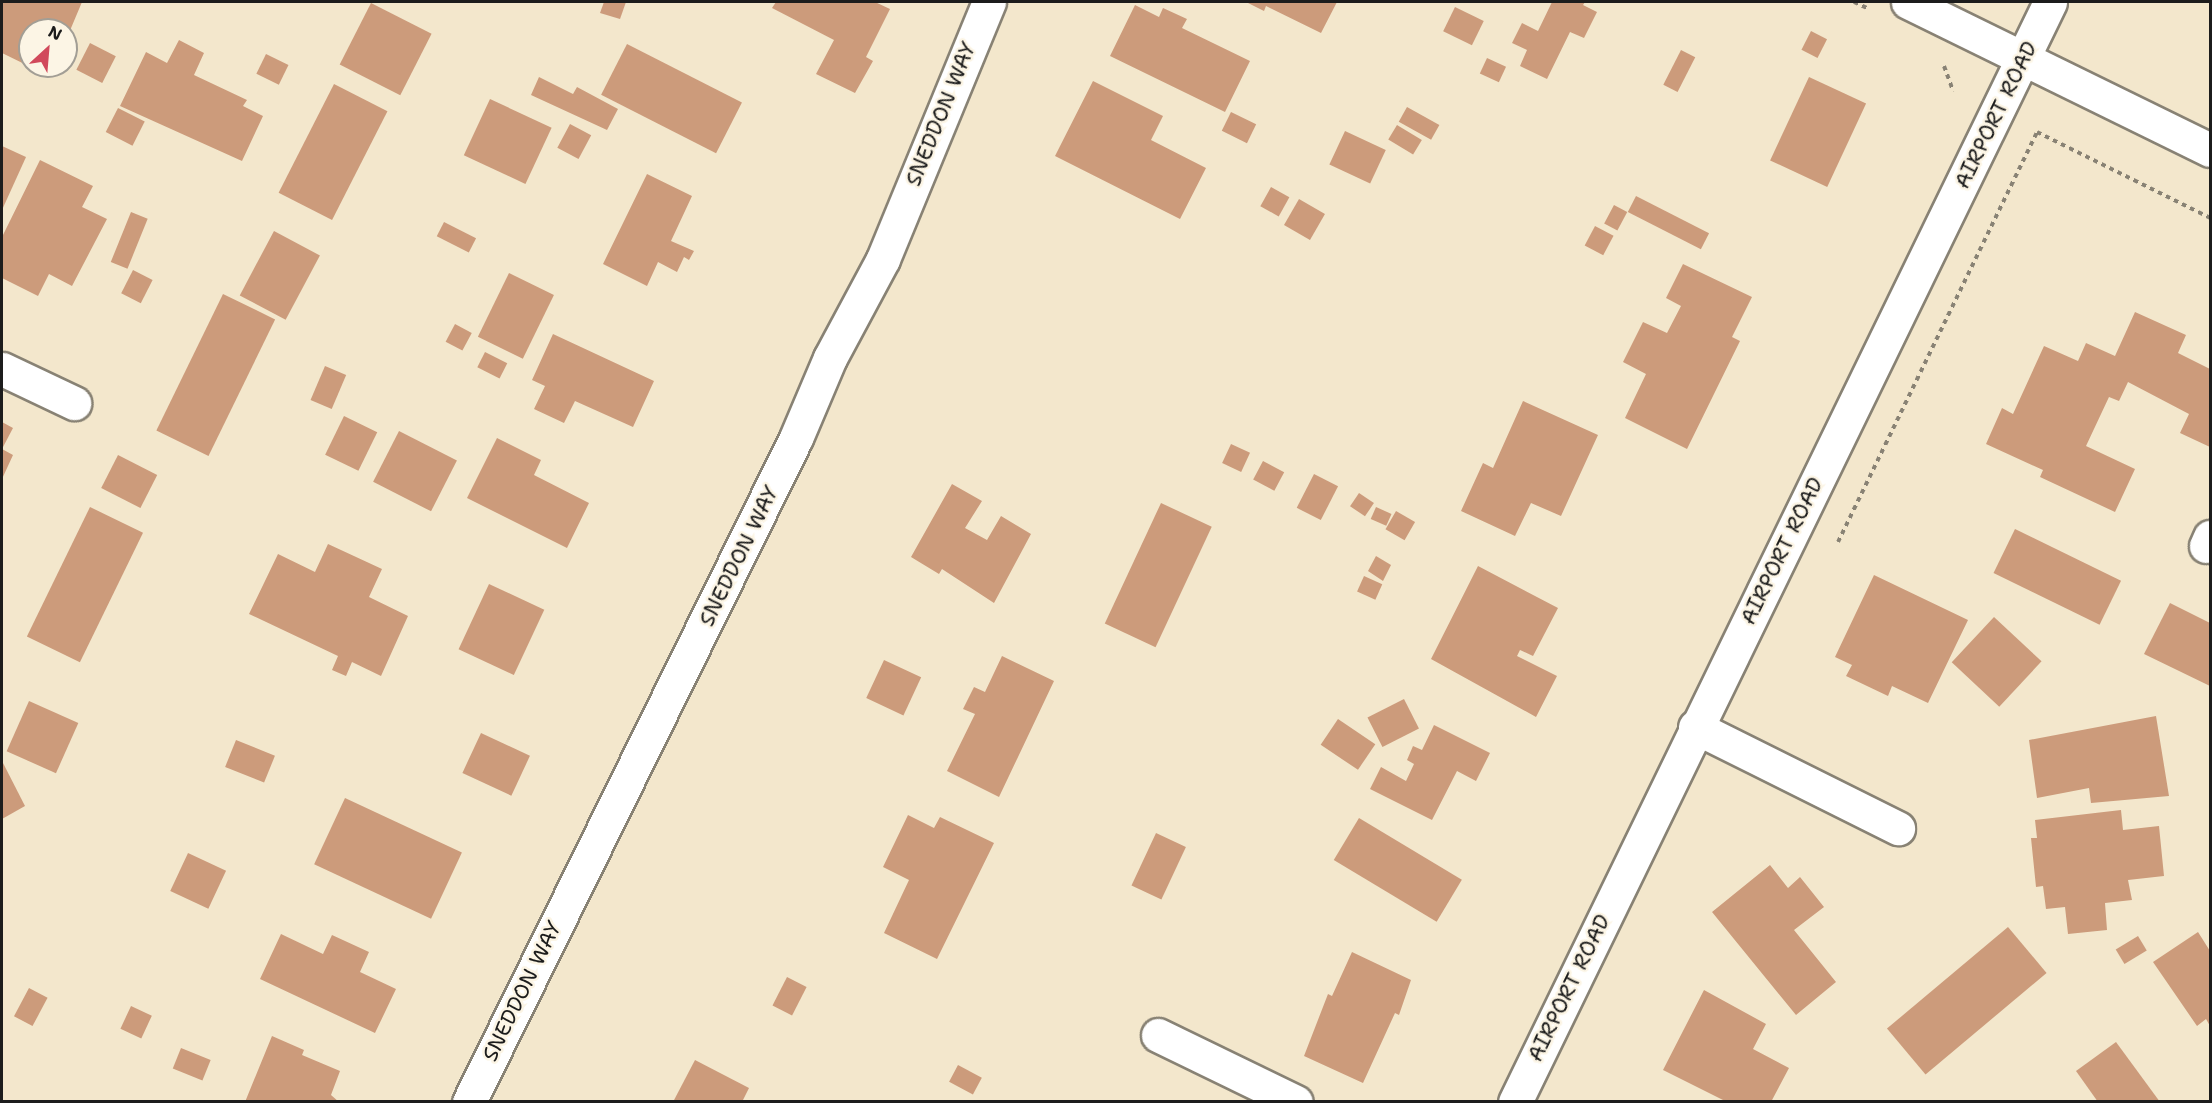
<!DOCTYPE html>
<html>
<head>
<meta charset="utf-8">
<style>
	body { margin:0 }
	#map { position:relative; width:2212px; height:1103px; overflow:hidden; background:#f3e7cc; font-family:"Shantell Sans",sans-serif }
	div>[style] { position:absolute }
	.building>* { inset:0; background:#cc9b7b; transform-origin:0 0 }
	.path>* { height:4px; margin-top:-2px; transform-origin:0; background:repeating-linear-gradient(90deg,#888274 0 4.5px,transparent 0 9px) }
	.roads { filter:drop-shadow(2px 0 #888274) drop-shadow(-2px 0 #888274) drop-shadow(0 2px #888274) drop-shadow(0 -2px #888274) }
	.minor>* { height:33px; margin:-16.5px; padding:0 16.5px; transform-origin:16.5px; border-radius:16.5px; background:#fff }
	span { translate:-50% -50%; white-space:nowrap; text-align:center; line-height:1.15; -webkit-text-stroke:5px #fcf5e5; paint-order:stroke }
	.street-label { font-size:21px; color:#1c1c1c }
	.frame { position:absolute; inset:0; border:3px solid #1c1c1c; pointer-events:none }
	.north { position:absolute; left:18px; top:18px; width:60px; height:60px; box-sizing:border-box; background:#fcf5e5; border:2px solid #a29e95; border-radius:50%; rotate:26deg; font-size:16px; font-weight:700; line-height:24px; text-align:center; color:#1c1c1c }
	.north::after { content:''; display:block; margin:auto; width:21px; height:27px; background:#d1495b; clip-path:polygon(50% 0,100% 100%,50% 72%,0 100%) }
</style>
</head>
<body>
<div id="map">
	<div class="building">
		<div style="clip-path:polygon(2px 2px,82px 2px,66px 40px,66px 30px,30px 30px,30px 66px,54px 66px,49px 76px,2px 53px)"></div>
		<div style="clip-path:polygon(604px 2px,626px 2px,620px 19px,600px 13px)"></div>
		<div style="clip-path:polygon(776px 2px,875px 2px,890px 9px,866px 57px,873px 61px,855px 93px,816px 74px,834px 40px,772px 8px)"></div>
		<div style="clip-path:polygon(1246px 2px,1337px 2px,1321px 33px,1266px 6px,1264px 11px)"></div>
		<div style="clip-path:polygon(1552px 2px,1585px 2px,1583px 5px,1597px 12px,1584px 38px,1570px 32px,1547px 79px,1520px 66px,1527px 50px,1512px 43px,1522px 23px,1538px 31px)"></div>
		<div style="left:371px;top:3px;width:68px;height:69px;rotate:27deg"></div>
		<div style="clip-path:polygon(1135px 5px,1159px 17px,1163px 8px,1187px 19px,1182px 28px,1250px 61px,1225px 112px,1110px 56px)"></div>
		<div style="left:1455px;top:7px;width:32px;height:27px;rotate:26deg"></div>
		<div style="left:1811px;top:31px;width:18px;height:21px;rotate:27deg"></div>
		<div style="clip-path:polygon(179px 40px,204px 53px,194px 75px,247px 100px,243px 106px,263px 116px,242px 161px,120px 106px,146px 52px,167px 63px)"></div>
		<div style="left:90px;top:43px;width:29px;height:30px;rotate:27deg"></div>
		<div style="left:627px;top:44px;width:129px;height:57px;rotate:27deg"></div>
		<div style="left:1681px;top:50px;width:16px;height:39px;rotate:27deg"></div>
		<div style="left:266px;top:54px;width:25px;height:22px;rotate:26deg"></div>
		<div style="left:1487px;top:58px;width:21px;height:17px;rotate:25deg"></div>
		<div style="clip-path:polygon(539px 77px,573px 94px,577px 87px,618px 109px,607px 130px,531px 95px)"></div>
		<div style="left:1809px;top:77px;width:63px;height:92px;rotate:25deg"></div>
		<div style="clip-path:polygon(1093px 81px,1163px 116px,1151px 140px,1206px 168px,1180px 219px,1055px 156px)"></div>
		<div style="left:334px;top:84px;width:60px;height:122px;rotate:27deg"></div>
		<div style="left:490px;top:99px;width:68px;height:62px;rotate:25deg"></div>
		<div style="left:1407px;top:107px;width:37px;height:17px;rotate:29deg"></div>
		<div style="left:118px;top:108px;width:30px;height:27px;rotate:27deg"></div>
		<div style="left:1231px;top:112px;width:28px;height:21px;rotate:26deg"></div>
		<div style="left:570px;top:124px;width:24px;height:27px;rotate:28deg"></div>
		<div style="left:1397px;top:125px;width:29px;height:17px;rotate:31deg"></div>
		<div style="left:1345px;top:131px;width:45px;height:37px;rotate:25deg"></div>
		<div style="clip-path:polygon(2px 146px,26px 157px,2px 210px)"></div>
		<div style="clip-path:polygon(40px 160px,93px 186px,82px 207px,107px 219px,72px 286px,49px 274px,38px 296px,2px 278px,2px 237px)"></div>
		<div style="clip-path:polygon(647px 174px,692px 196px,671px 241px,694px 251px,689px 260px,684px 257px,677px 272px,658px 262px,647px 286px,603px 264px)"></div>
		<div style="left:1271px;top:187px;width:21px;height:22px;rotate:29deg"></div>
		<div style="left:1636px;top:196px;width:82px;height:18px;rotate:27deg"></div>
		<div style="left:1299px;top:199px;width:30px;height:30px;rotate:30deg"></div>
		<div style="left:1614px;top:205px;width:15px;height:21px;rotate:28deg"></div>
		<div style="left:131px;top:212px;width:18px;height:54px;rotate:22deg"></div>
		<div style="left:444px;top:222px;width:36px;height:16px;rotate:27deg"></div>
		<div style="left:1595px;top:226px;width:21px;height:22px;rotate:28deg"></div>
		<div style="left:274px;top:231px;width:52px;height:73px;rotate:28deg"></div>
		<div style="clip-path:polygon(1683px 264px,1752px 297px,1732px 337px,1740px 341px,1687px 449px,1625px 418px,1646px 374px,1623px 362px,1643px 322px,1667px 333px,1681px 306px,1666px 298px)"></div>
		<div style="left:133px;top:270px;width:22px;height:26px;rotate:27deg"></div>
		<div style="left:509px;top:273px;width:50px;height:71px;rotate:26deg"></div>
		<div style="left:223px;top:294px;width:58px;height:152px;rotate:26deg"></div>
		<div style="clip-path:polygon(2135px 312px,2186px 335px,2178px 353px,2210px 369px,2210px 447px,2180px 433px,2189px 414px,2128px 382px,2119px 401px,2109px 397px,2086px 446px,2135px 469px,2115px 512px,2040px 477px,2043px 470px,1986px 444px,2002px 408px,2013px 414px,2044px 346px,2078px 361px,2086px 343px,2115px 356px)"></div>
		<div style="left:455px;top:324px;width:19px;height:20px;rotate:28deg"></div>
		<div style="clip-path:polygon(553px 334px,654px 381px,633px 427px,575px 401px,564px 423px,534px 409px,545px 386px,532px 380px)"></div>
		<div style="left:485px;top:352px;width:25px;height:17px;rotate:27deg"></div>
		<div style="left:325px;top:366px;width:23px;height:37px;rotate:23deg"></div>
		<div style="clip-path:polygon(1523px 401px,1598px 435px,1561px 516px,1531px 503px,1515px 536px,1461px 511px,1483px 463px,1493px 468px)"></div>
		<div style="left:344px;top:416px;width:37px;height:43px;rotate:26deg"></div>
		<div style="clip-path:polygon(2px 422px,13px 428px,2px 449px,13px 455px,2px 479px)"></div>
		<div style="left:399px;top:431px;width:65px;height:57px;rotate:27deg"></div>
		<div style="clip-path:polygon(497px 438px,541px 460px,534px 475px,589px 503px,567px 548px,467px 498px)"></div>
		<div style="left:1231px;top:444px;width:21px;height:21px;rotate:25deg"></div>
		<div style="left:118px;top:455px;width:44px;height:37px;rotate:27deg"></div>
		<div style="left:1263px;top:461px;width:24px;height:21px;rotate:28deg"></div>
		<div style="left:1314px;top:474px;width:27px;height:38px;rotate:27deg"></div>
		<div style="clip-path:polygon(952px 484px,982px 501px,965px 528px,987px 540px,1001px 516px,1031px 534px,994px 603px,942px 569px,939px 574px,911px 557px)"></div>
		<div style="left:1359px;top:493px;width:18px;height:16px;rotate:34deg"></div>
		<div style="left:1161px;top:503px;width:56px;height:133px;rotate:25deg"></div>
		<div style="left:90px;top:507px;width:59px;height:144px;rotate:26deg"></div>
		<div style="left:1376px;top:507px;width:17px;height:13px;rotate:24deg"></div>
		<div style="left:1396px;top:511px;width:22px;height:21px;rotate:30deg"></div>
		<div style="left:2015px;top:529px;width:118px;height:49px;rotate:26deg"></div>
		<div style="clip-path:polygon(328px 544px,382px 569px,369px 597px,408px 616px,381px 676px,352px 662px,346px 676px,332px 670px,338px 656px,249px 614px,278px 554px,315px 572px)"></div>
		<div style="clip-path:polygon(1376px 556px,1391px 565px,1383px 581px,1368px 571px)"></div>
		<div style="clip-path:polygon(1478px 566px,1558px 608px,1533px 656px,1520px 650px,1517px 656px,1557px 676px,1536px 717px,1431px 659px)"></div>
		<div style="clip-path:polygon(1874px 575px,1968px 620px,1928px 703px,1892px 686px,1888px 696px,1846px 676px,1852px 665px,1835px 657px)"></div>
		<div style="left:1364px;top:576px;width:20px;height:17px;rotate:24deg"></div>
		<div style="left:489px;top:584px;width:61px;height:72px;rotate:25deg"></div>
		<div style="clip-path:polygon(2170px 603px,2210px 623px,2210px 686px,2144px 654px)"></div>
		<div style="left:1994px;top:617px;width:65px;height:62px;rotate:43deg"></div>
		<div style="clip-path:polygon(1002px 656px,1054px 681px,999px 797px,947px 771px,975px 714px,963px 709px,974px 687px,985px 692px)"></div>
		<div style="left:884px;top:660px;width:41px;height:42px;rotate:25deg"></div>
		<div style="left:1404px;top:699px;width:33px;height:41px;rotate:63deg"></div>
		<div style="left:29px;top:701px;width:54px;height:55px;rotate:24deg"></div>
		<div style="clip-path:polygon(2156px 716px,2169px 796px,2091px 803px,2089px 788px,2037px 798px,2029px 740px)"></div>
		<div style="left:1338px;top:719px;width:45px;height:31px;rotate:34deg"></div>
		<div style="clip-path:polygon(1434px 725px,1490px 753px,1476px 781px,1457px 771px,1432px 820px,1370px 789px,1381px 767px,1406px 781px,1414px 764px,1407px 760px,1413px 746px,1422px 750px)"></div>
		<div style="left:481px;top:733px;width:54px;height:44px;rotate:25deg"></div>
		<div style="left:236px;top:740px;width:42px;height:29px;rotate:22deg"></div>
		<div style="clip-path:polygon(2px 761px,25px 806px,2px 819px)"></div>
		<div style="left:345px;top:798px;width:129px;height:73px;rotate:25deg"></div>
		<div style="clip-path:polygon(2121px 810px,2123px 830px,2159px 826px,2164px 876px,2128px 880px,2132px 900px,2105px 903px,2107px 930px,2068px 934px,2065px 907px,2046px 909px,2043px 886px,2036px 887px,2031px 838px,2037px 838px,2035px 820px)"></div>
		<div style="clip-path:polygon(908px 815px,934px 828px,940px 817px,994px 843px,937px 959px,884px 933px,909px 880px,883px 867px)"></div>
		<div style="left:1359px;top:818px;width:120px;height:49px;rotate:31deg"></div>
		<div style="left:1156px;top:833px;width:33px;height:58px;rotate:25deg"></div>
		<div style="left:188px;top:853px;width:42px;height:42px;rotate:25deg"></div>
		<div style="clip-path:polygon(1770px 865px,1788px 888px,1800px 877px,1824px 907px,1794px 930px,1836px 982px,1796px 1015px,1712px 912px)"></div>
		<div style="left:2008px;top:927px;width:60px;height:158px;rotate:50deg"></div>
		<div style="clip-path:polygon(2198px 932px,2210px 951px,2210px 1026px,2206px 1019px,2197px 1026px,2153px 962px)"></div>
		<div style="clip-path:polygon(281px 934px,323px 954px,332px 935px,369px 952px,360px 972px,396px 989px,375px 1033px,260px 979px)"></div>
		<div style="left:2138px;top:936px;width:17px;height:26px;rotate:59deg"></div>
		<div style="clip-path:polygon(1352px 952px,1411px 980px,1399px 1015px,1395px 1013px,1363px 1083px,1304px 1056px,1328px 994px,1332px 996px)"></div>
		<div style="left:787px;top:977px;width:22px;height:32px;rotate:27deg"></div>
		<div style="left:29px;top:988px;width:21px;height:32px;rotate:28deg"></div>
		<div style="clip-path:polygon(1704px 990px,1766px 1024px,1753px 1049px,1789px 1068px,1771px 1102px,1727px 1102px,1663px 1070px)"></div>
		<div style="left:131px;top:1006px;width:23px;height:25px;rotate:25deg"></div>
		<div style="clip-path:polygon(272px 1036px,304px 1050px,302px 1055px,340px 1071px,331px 1095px,339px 1102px,245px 1102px)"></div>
		<div style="clip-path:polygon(2116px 1042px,2160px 1102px,2098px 1102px,2076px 1071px)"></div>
		<div style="left:181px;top:1048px;width:32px;height:22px;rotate:22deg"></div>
		<div style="clip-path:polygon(695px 1060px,749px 1088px,742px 1102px,673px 1102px)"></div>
		<div style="left:958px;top:1065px;width:27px;height:19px;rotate:28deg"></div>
	</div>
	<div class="path">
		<div style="left:1854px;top:2px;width:17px;rotate:25deg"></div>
		<div style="left:1944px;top:66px;width:27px;rotate:70deg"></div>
		<div style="left:1838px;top:542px;width:456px;rotate:-64.1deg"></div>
		<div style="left:2037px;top:132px;width:193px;rotate:26.4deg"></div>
	</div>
	<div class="roads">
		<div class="minor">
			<div style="left:1908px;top:2px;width:336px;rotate:26.1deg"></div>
			<div style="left:2px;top:369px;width:80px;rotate:25.3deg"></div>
			<div style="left:2206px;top:546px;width:10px;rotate:-66deg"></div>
			<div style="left:1695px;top:727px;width:227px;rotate:26.5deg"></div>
			<div style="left:1158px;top:1035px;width:153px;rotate:25.9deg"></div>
			<div style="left:469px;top:1102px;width:740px;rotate:-63.78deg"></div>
			<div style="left:796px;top:438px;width:87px;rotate:-67deg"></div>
			<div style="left:830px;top:358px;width:112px;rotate:-61.8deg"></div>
			<div style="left:883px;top:259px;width:278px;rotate:-67.6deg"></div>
			<div style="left:1515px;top:1102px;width:1223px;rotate:-64.06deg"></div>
		</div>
	</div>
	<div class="street-label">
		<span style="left:941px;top:114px;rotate:-68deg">SNEDDON WAY</span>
		<span style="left:1996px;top:115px;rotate:-64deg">AIRPORT ROAD</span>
		<span style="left:1782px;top:551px;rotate:-64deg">AIRPORT ROAD</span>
		<span style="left:739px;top:556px;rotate:-64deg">SNEDDON WAY</span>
		<span style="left:1569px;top:988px;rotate:-64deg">AIRPORT ROAD</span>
		<span style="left:522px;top:991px;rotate:-64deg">SNEDDON WAY</span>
	</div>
	<div class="frame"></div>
	<div class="north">N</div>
</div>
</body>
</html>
